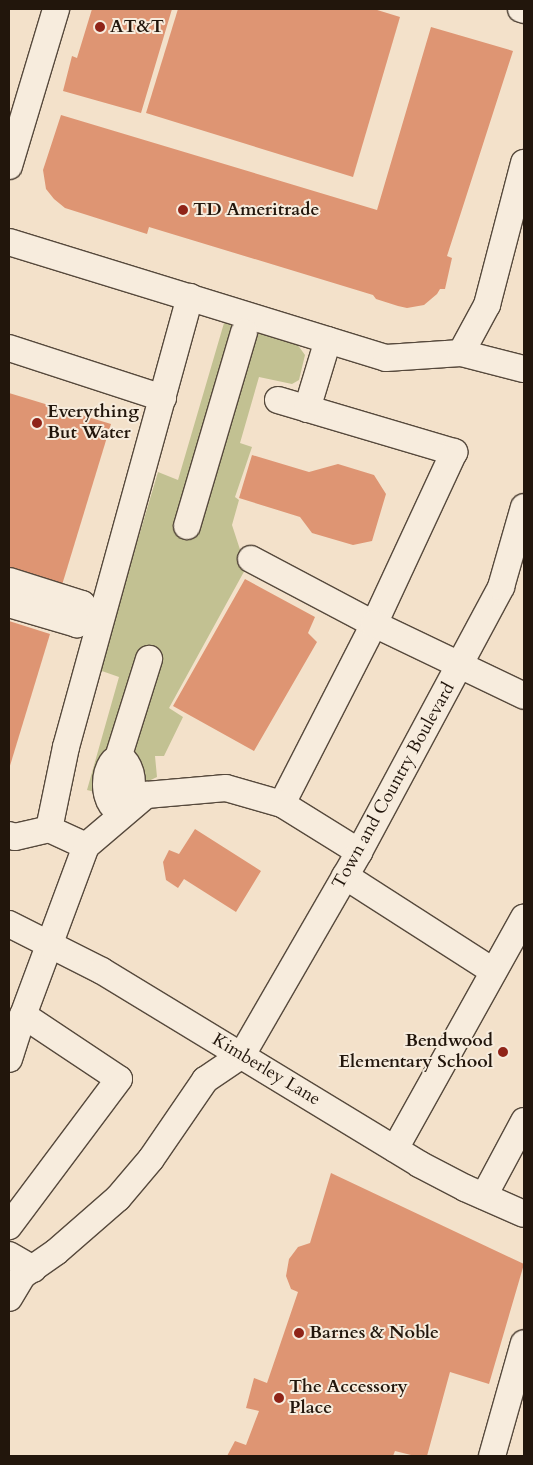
<!DOCTYPE html>
<html>
<head>
<meta charset="utf-8">
<style>
	body { margin:0 }
	#map { position:relative; width:533px; height:1465px; overflow:hidden; background:#f3e1ca; font-family:Cardo,serif }
	div>[style] { position:absolute }
	.green>* { inset:0; background:#c2c192 }
	.building>* { inset:0; background:#de9573 }
	.roads { filter:drop-shadow(1px 0 #56493c) drop-shadow(-1px 0 #56493c) drop-shadow(0 1px #56493c) drop-shadow(0 -1px #56493c) }
	.minor>* { height:26px; margin:-13px; padding:0 13px; transform-origin:13px; border-radius:13px; background:#f7ecdd }
	.minor>.ring { margin:-13px; padding:0; box-sizing:content-box; background:none; border:26px solid #f7ecdd; border-radius:50% }
	.dots>* { width:14px; height:14px; translate:-50% -50%; box-sizing:border-box; border:2px solid #f7ecdd; border-radius:50% }
	span { translate:-50% -50%; white-space:nowrap; text-align:center; line-height:1.15; -webkit-text-stroke:4px #f7ecdd; paint-order:stroke }
	.poi-label { font-size:18px; color:#22160c; font-weight:700 }
	.left { translate:0 -50%; text-align:left }
	.right { translate:-100% -50%; text-align:right }
	.street-label { font-size:18px; color:#22160c }
	.frame { position:absolute; inset:0; border:10px solid #22160c; pointer-events:none }
</style>
</head>
<body>
<div id="map">
	<div class="green">
		<div style="clip-path:polygon(224px 323px,297px 344px,305px 355px,299px 380px,292px 384px,259px 377px,240px 443px,252px 447px,235px 497px,239px 500px,232px 525px,246px 568px,169px 708px,183px 717px,164px 756px,155px 756px,157px 777px,115px 797px,87px 790px,119px 677px,99px 670px,158px 472px,178px 480px)"></div>
	</div>
	<div class="building">
		<div style="clip-path:polygon(92px 9px,172px 9px,141px 113px,63px 91px,72px 56px,77px 58px)"></div>
		<div style="clip-path:polygon(178px 9px,374px 9px,400px 17px,353px 177px,146px 113px)"></div>
		<div style="clip-path:polygon(431px 27px,513px 51px,447px 256px,452px 258px,445px 289px,440px 289px,437px 294px,424px 305px,407px 308px,398px 306px,376px 299px,373px 295px,149px 227px,147px 234px,65px 208px,54px 199px,46px 189px,43px 170px,61px 115px,377px 210px)"></div>
		<div style="clip-path:polygon(9px 393px,111px 424px,62px 585px,9px 568px)"></div>
		<div style="clip-path:polygon(252px 455px,309px 472px,338px 464px,374px 475px,386px 494px,372px 541px,353px 545px,312px 533px,300px 517px,239px 498px)"></div>
		<div style="clip-path:polygon(245px 579px,315px 617px,308px 633px,317px 642px,254px 751px,173px 706px)"></div>
		<div style="clip-path:polygon(9px 621px,50px 634px,9px 769px)"></div>
		<div style="clip-path:polygon(195px 829px,261px 871px,236px 912px,184px 879px,178px 888px,166px 880px,163px 862px,169px 850px,179px 854px)"></div>
		<div style="clip-path:polygon(331px 1173px,524px 1264px,489px 1384px,450px 1372px,427px 1456px,415px 1456px,395px 1451px,393px 1456px,227px 1456px,235px 1441px,246px 1445px,259px 1411px,246px 1408px,254px 1378px,267px 1383px,298px 1292px,291px 1289px,286px 1276px,289px 1259px,298px 1247px,310px 1243px)"></div>
	</div>
	<div class="roads">
		<div class="minor">
			<div style="left:521px;top:9px;width:3px;rotate:18deg"></div>
			<div style="left:9px;top:166px;width:164px;rotate:-73.3deg"></div>
			<div style="left:9px;top:242px;width:394px;rotate:17.1deg"></div>
			<div style="left:386px;top:358px;width:75px;rotate:-3.8deg"></div>
			<div style="left:461px;top:353px;width:65px;rotate:14.3deg"></div>
			<div style="left:9px;top:348px;width:162px;rotate:18deg"></div>
			<div style="left:461px;top:353px;width:55px;rotate:-61.6deg"></div>
			<div style="left:487px;top:305px;width:147px;rotate:-75.4deg"></div>
			<div style="left:278px;top:400px;width:184px;rotate:16.5deg"></div>
			<div style="left:454px;top:452px;width:190px;rotate:114.9deg"></div>
			<div style="left:374px;top:624px;width:202px;rotate:117.1deg"></div>
			<div style="left:307px;top:409px;width:72px;rotate:-73.1deg"></div>
			<div style="left:187px;top:526px;width:202px;rotate:-73.6deg"></div>
			<div style="left:251px;top:559px;width:139px;rotate:27.9deg"></div>
			<div style="left:374px;top:624px;width:166px;rotate:25.6deg"></div>
			<div style="left:9px;top:581px;width:77px;rotate:17.5deg"></div>
			<div style="left:82px;top:604px;width:21px;rotate:104deg"></div>
			<div style="left:77px;top:624px;width:71px;rotate:-163.6deg"></div>
			<div class="ring" style="left:106px;top:758px;width:-4px;height:-4px"></div>
			<div style="left:118px;top:758px;width:104px;rotate:-72.6deg"></div>
			<div style="left:49px;top:829px;width:84px;rotate:-78.3deg"></div>
			<div style="left:66px;top:747px;width:467px;rotate:-74.6deg"></div>
			<div style="left:9px;top:835px;width:6px;rotate:18deg"></div>
			<div style="left:15px;top:837px;width:35px;rotate:-13deg"></div>
			<div style="left:49px;top:829px;width:41px;rotate:24.7deg"></div>
			<div style="left:86px;top:846px;width:180px;rotate:110.4deg"></div>
			<div style="left:23px;top:1015px;width:115px;rotate:33.7deg"></div>
			<div style="left:119px;top:1079px;width:184px;rotate:126.8deg"></div>
			<div style="left:86px;top:846px;width:79px;rotate:-40.4deg"></div>
			<div style="left:146px;top:795px;width:80px;rotate:-5deg"></div>
			<div style="left:226px;top:788px;width:58px;rotate:15.9deg"></div>
			<div style="left:282px;top:804px;width:91px;rotate:31.9deg"></div>
			<div style="left:345px;top:876px;width:176px;rotate:32.7deg"></div>
			<div style="left:9px;top:924px;width:104px;rotate:26.8deg"></div>
			<div style="left:102px;top:971px;width:371px;rotate:31.3deg"></div>
			<div style="left:419px;top:1164px;width:52px;rotate:27.6deg"></div>
			<div style="left:465px;top:1188px;width:64px;rotate:23.8deg"></div>
			<div style="left:9px;top:1059px;width:46px;rotate:-72.3deg"></div>
			<div style="left:395px;top:1149px;width:265px;rotate:-60.9deg"></div>
			<div style="left:484px;top:1196px;width:85px;rotate:-61.9deg"></div>
			<div style="left:9px;top:1255px;width:28px;rotate:30deg"></div>
			<div style="left:9px;top:1298px;width:27px;rotate:-59deg"></div>
			<div style="left:23px;top:1275px;width:40px;rotate:-34.9deg"></div>
			<div style="left:56px;top:1252px;width:82px;rotate:-41.1deg"></div>
			<div style="left:118px;top:1198px;width:51px;rotate:-49.8deg"></div>
			<div style="left:151px;top:1159px;width:96px;rotate:-55.6deg"></div>
			<div style="left:205px;top:1080px;width:45px;rotate:-34deg"></div>
			<div style="left:242px;top:1055px;width:234px;rotate:-60deg"></div>
			<div style="left:359px;top:852px;width:301px;rotate:-61.8deg"></div>
			<div style="left:501px;top:587px;width:83px;rotate:-74deg"></div>
			<div style="left:492px;top:1456px;width:117px;rotate:-74.2deg"></div>
		</div>
	</div>
	<div class="dots">
		<div style="left:100px;top:27px;background:#8f2418"></div>
		<div style="left:183px;top:210px;background:#8f2418"></div>
		<div style="left:37px;top:423px;background:#8f2418"></div>
		<div style="left:503px;top:1052px;background:#8f2418"></div>
		<div style="left:299px;top:1333px;background:#8f2418"></div>
		<div style="left:279px;top:1398px;background:#8f2418"></div>
	</div>
	<div class="poi-label">
		<span class="left" style="left:110px;top:27px">AT&amp;T</span>
		<span class="left" style="left:193px;top:210px">TD Ameritrade</span>
		<span class="left" style="left:47px;top:423px">Everything<br>But Water</span>
		<span class="right" style="left:493px;top:1052px">Bendwood<br>Elementary School</span>
		<span class="left" style="left:309px;top:1333px">Barnes &amp; Noble</span>
		<span class="left" style="left:289px;top:1398px">The Accessory<br>Place</span>
	</div>
	<div class="street-label">
		<span style="left:394px;top:786px;rotate:-61deg">Town and Country Boulevard</span>
		<span style="left:266px;top:1070px;rotate:31deg">Kimberley Lane</span>
	</div>
	<div class="frame"></div>
</div>
</body>
</html>
